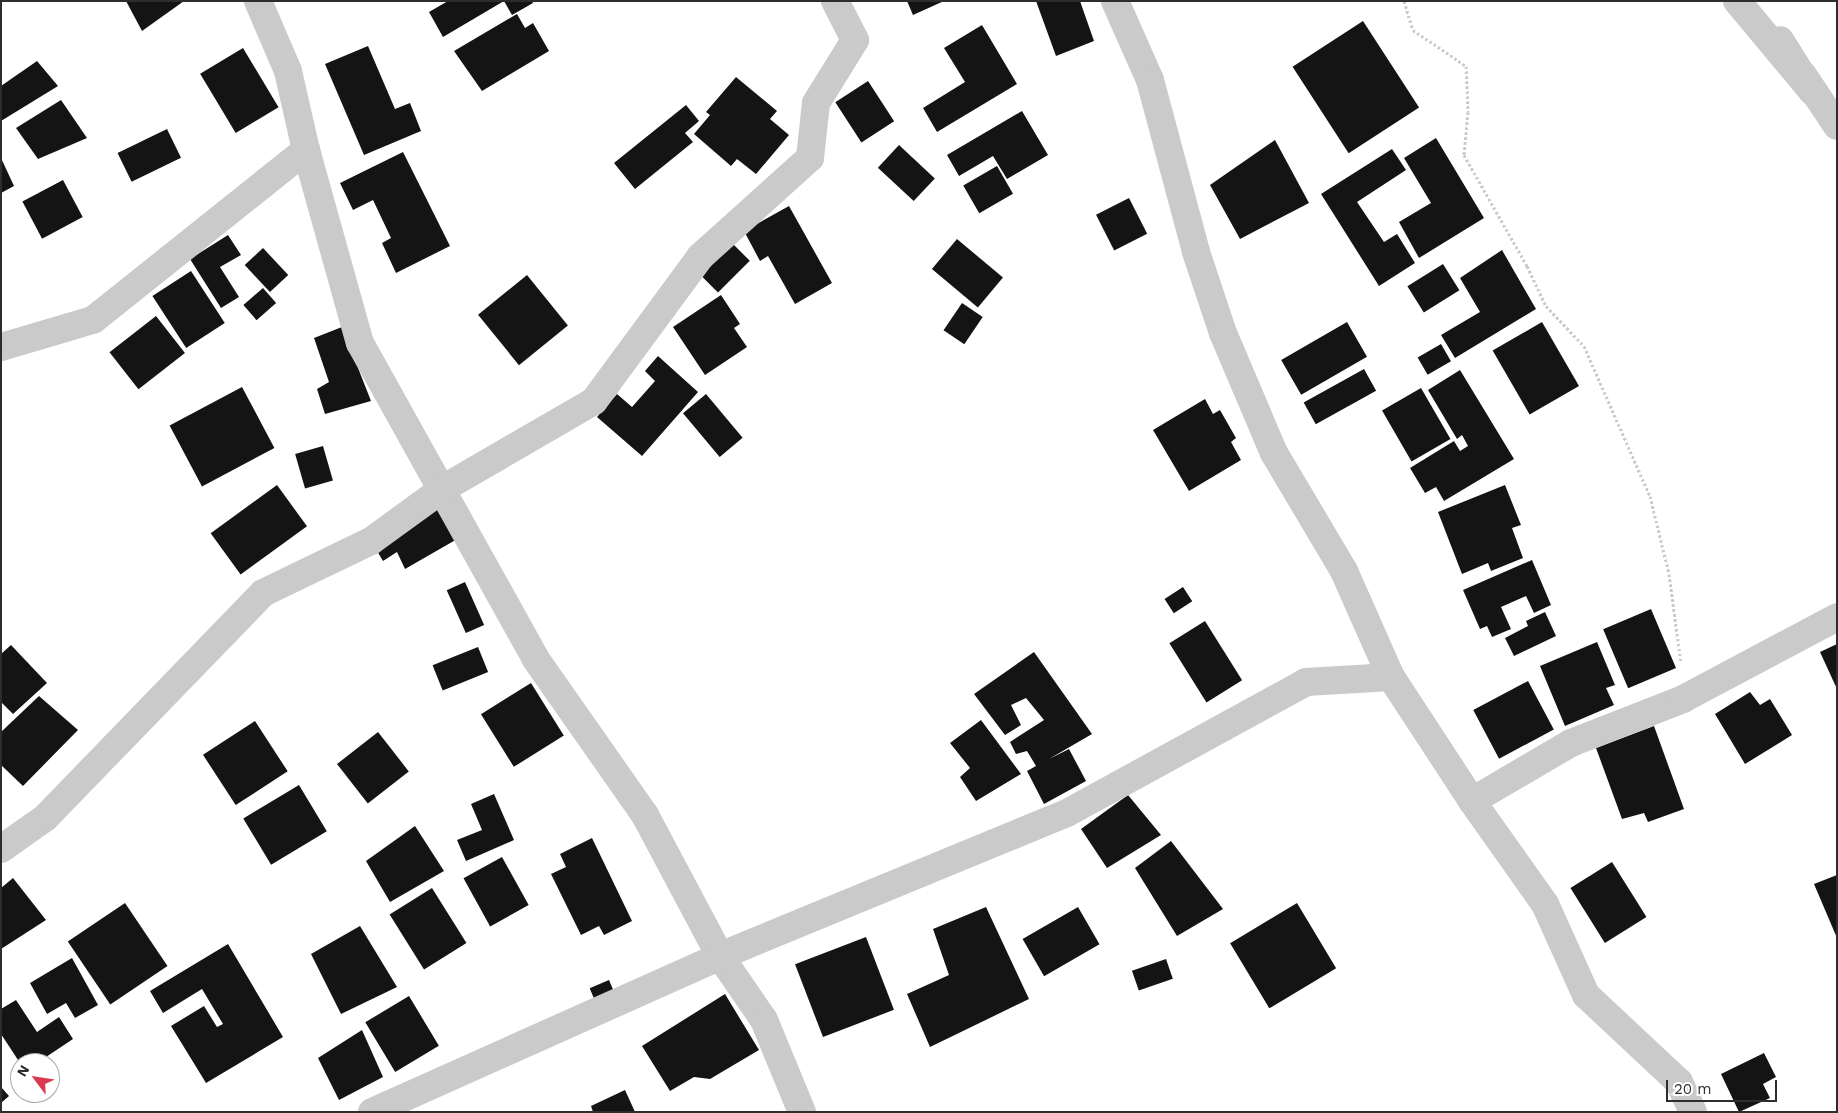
<!DOCTYPE html>
<html>
<head>
<meta charset="utf-8">
<style>
	body { margin:0 }
	#map { position:relative; width:1838px; height:1113px; overflow:hidden; background:#fff; font-family:"Work Sans",sans-serif }
	div>[style] { position:absolute }
	.building>* { inset:0; background:#141414; transform-origin:0 0 }
	.path>* { height:3px; margin-top:-1.5px; transform-origin:0; background:repeating-linear-gradient(90deg,#cacaca 0 2.5px,transparent 0 5px) }
	.minor>* { height:28px; margin:-14px; padding:0 14px; transform-origin:14px; border-radius:14px; background:#cacaca }
	span { translate:-50% -50%; white-space:nowrap; text-align:center; line-height:1.15; -webkit-text-stroke:5px #fff; paint-order:stroke }
	.frame { position:absolute; inset:0; border:2px solid #2d2d2d; pointer-events:none }
	.north { position:absolute; left:10px; top:1053px; width:50px; height:50px; box-sizing:border-box; background:#fff; border:1px solid #ababab; border-radius:50%; rotate:301deg; font-size:14px; font-weight:700; line-height:20px; text-align:center; color:#2d2d2d }
	.north::after { content:''; display:block; margin:auto; width:18px; height:22px; background:#da3a51; clip-path:polygon(50% 0,100% 100%,50% 72%,0 100%) }
	.scale { position:absolute; left:1666px; top:1080px; width:111px; height:22px; box-sizing:border-box; border:2px solid #2d2d2d; border-top:0; padding-left:6px; font-size:15px; line-height:18px; white-space:nowrap; color:#2d2d2d; -webkit-text-stroke:4px #fff; paint-order:stroke }
</style>
</head>
<body>
<div id="map">
	<div class="building">
		<div style="clip-path:polygon(126px 1px,184px 1px,142px 31px)"></div>
		<div style="clip-path:polygon(448px 1px,504px 1px,443px 37px,429px 12px)"></div>
		<div style="clip-path:polygon(504px 1px,532px 1px,533px 3px,512px 15px)"></div>
		<div style="clip-path:polygon(907px 1px,944px 1px,913px 15px)"></div>
		<div style="clip-path:polygon(1036px 1px,1080px 1px,1094px 41px,1056px 56px)"></div>
		<div style="clip-path:polygon(517px 14px,525px 28px,533px 23px,549px 51px,482px 91px,454px 51px)"></div>
		<div style="left:1363px;top:21px;width:103px;height:84px;rotate:57deg"></div>
		<div style="clip-path:polygon(982px 25px,1017px 84px,937px 132px,923px 108px,965px 82px,944px 48px)"></div>
		<div style="clip-path:polygon(368px 46px,395px 109px,410px 103px,421px 131px,364px 155px,325px 64px)"></div>
		<div style="left:243px;top:48px;width:69px;height:50px;rotate:59deg"></div>
		<div style="clip-path:polygon(37px 61px,58px 86px,1px 121px,1px 86px)"></div>
		<div style="clip-path:polygon(736px 77px,777px 111px,770px 119px,789px 135px,756px 174px,737px 159px,731px 166px,694px 134px,710px 115px,706px 112px)"></div>
		<div style="left:868px;top:81px;width:48px;height:39px;rotate:57deg"></div>
		<div style="clip-path:polygon(61px 100px,87px 138px,38px 159px,16px 128px)"></div>
		<div style="clip-path:polygon(686px 105px,699px 121px,685px 133px,693px 142px,635px 189px,614px 163px)"></div>
		<div style="clip-path:polygon(1022px 111px,1048px 155px,1007px 179px,993px 156px,959px 176px,947px 155px)"></div>
		<div style="left:167px;top:129px;width:32px;height:55px;rotate:64deg"></div>
		<div style="clip-path:polygon(1436px 138px,1484px 218px,1419px 258px,1399px 222px,1431px 203px,1404px 158px)"></div>
		<div style="clip-path:polygon(1275px 140px,1309px 203px,1240px 239px,1210px 185px)"></div>
		<div style="left:899px;top:145px;width:49px;height:31px;rotate:43deg"></div>
		<div style="clip-path:polygon(1392px 149px,1406px 170px,1357px 202px,1384px 242px,1397px 234px,1415px 263px,1379px 286px,1321px 194px)"></div>
		<div style="clip-path:polygon(403px 152px,450px 246px,396px 273px,382px 243px,391px 238px,373px 200px,353px 210px,340px 183px)"></div>
		<div style="clip-path:polygon(1px 158px,14px 186px,1px 193px)"></div>
		<div style="left:997px;top:166px;width:32px;height:39px;rotate:60deg"></div>
		<div style="left:63px;top:180px;width:42px;height:46px;rotate:62deg"></div>
		<div style="left:1129px;top:198px;width:40px;height:37px;rotate:63deg"></div>
		<div style="clip-path:polygon(789px 206px,832px 283px,795px 304px,768px 256px,760px 261px,744px 231px)"></div>
		<div style="clip-path:polygon(228px 235px,241px 255px,220px 267px,239px 297px,221px 308px,190px 259px)"></div>
		<div style="left:957px;top:239px;width:60px;height:39px;rotate:40deg"></div>
		<div style="left:730px;top:241px;width:28px;height:45px;rotate:45deg"></div>
		<div style="left:263px;top:248px;width:37px;height:25px;rotate:47deg"></div>
		<div style="clip-path:polygon(1502px 250px,1536px 309px,1455px 358px,1441px 335px,1480px 312px,1460px 278px)"></div>
		<div style="left:1443px;top:264px;width:31px;height:42px;rotate:58deg"></div>
		<div style="left:191px;top:271px;width:62px;height:46px;rotate:57deg"></div>
		<div style="left:527px;top:275px;width:65px;height:63px;rotate:51deg"></div>
		<div style="left:263px;top:288px;width:20px;height:26px;rotate:49deg"></div>
		<div style="clip-path:polygon(721px 295px,740px 324px,734px 328px,747px 347px,705px 375px,673px 327px)"></div>
		<div style="left:962px;top:303px;width:25px;height:33px;rotate:34deg"></div>
		<div style="left:156px;top:316px;width:47px;height:59px;rotate:52deg"></div>
		<div style="left:1347px;top:322px;width:40px;height:76px;rotate:60deg"></div>
		<div style="left:1542px;top:322px;width:74px;height:57px;rotate:60deg"></div>
		<div style="clip-path:polygon(342px 327px,371px 401px,325px 414px,317px 389px,329px 382px,314px 338px)"></div>
		<div style="left:1441px;top:344px;width:20px;height:27px;rotate:60deg"></div>
		<div style="clip-path:polygon(658px 356px,698px 392px,642px 456px,597px 417px,617px 394px,632px 407px,655px 381px,645px 371px)"></div>
		<div style="left:1364px;top:369px;width:25px;height:69px;rotate:61deg"></div>
		<div style="clip-path:polygon(1460px 370px,1514px 459px,1444px 501px,1436px 487px,1425px 493px,1410px 468px,1454px 441px,1460px 451px,1468px 446px,1462px 435px,1457px 439px,1428px 390px)"></div>
		<div style="left:242px;top:387px;width:69px;height:82px;rotate:62deg"></div>
		<div style="left:1421px;top:388px;width:59px;height:45px;rotate:60deg"></div>
		<div style="left:706px;top:394px;width:57px;height:30px;rotate:50deg"></div>
		<div style="clip-path:polygon(1205px 399px,1213px 414px,1220px 410px,1236px 438px,1231px 442px,1241px 460px,1189px 491px,1153px 430px)"></div>
		<div style="left:323px;top:446px;width:36px;height:29px;rotate:74deg"></div>
		<div style="left:277px;top:485px;width:51px;height:82px;rotate:54deg"></div>
		<div style="clip-path:polygon(1505px 485px,1521px 525px,1512px 528px,1523px 558px,1491px 571px,1488px 563px,1462px 574px,1438px 512px)"></div>
		<div style="clip-path:polygon(438px 501px,459px 538px,405px 569px,397px 552px,383px 561px,374px 546px)"></div>
		<div style="clip-path:polygon(1532px 560px,1551px 605px,1534px 613px,1526px 596px,1501px 607px,1511px 629px,1492px 637px,1487px 626px,1480px 629px,1463px 590px)"></div>
		<div style="left:465px;top:582px;width:47px;height:20px;rotate:66deg"></div>
		<div style="left:1183px;top:587px;width:17px;height:22px;rotate:57deg"></div>
		<div style="left:1651px;top:609px;width:64px;height:52px;rotate:67deg"></div>
		<div style="clip-path:polygon(1545px 612px,1556px 636px,1514px 656px,1505px 638px,1528px 626px,1526px 621px)"></div>
		<div style="left:1205px;top:621px;width:70px;height:42px;rotate:58deg"></div>
		<div style="clip-path:polygon(1597px 642px,1615px 685px,1606px 688px,1614px 705px,1565px 726px,1540px 666px)"></div>
		<div style="clip-path:polygon(1837px 644px,1837px 689px,1820px 652px)"></div>
		<div style="clip-path:polygon(11px 645px,47px 683px,13px 714px,1px 702px,1px 654px)"></div>
		<div style="left:478px;top:647px;width:27px;height:49px;rotate:68deg"></div>
		<div style="clip-path:polygon(1034px 652px,1092px 734px,1049px 759px,1069px 749px,1086px 781px,1044px 804px,1027px 771px,1036px 766px,1027px 751px,1016px 754px,1010px 742px,1044px 720px,1026px 698px,1011px 705px,1021px 725px,1005px 735px,974px 694px)"></div>
		<div style="left:1528px;top:681px;width:55px;height:62px;rotate:62deg"></div>
		<div style="left:531px;top:683px;width:62px;height:59px;rotate:58deg"></div>
		<div style="clip-path:polygon(1750px 692px,1760px 705px,1770px 699px,1792px 735px,1745px 764px,1715px 714px)"></div>
		<div style="clip-path:polygon(39px 696px,78px 730px,23px 786px,1px 765px,1px 732px)"></div>
		<div style="clip-path:polygon(981px 720px,1021px 774px,976px 801px,960px 777px,970px 768px,950px 743px)"></div>
		<div style="left:255px;top:721px;width:60px;height:62px;rotate:57deg"></div>
		<div style="clip-path:polygon(1654px 726px,1684px 809px,1648px 822px,1644px 813px,1622px 819px,1596px 748px)"></div>
		<div style="left:378px;top:732px;width:50px;height:52px;rotate:52deg"></div>
		<div style="left:299px;top:785px;width:54px;height:65px;rotate:59deg"></div>
		<div style="clip-path:polygon(494px 794px,514px 840px,466px 861px,457px 840px,482px 830px,471px 804px)"></div>
		<div style="clip-path:polygon(1128px 795px,1161px 835px,1107px 868px,1081px 829px)"></div>
		<div style="clip-path:polygon(415px 826px,444px 871px,390px 902px,366px 861px)"></div>
		<div style="clip-path:polygon(592px 838px,632px 921px,604px 935px,599px 926px,581px 935px,551px 874px,566px 867px,560px 854px)"></div>
		<div style="clip-path:polygon(1171px 841px,1223px 909px,1177px 936px,1135px 868px)"></div>
		<div style="left:502px;top:857px;width:55px;height:44px;rotate:61deg"></div>
		<div style="left:1612px;top:862px;width:65px;height:49px;rotate:58deg"></div>
		<div style="clip-path:polygon(1837px 875px,1837px 938px,1814px 884px)"></div>
		<div style="clip-path:polygon(13px 878px,46px 920px,1px 949px,1px 888px)"></div>
		<div style="left:432px;top:888px;width:65px;height:50px;rotate:58deg"></div>
		<div style="left:125px;top:903px;width:76px;height:69px;rotate:56deg"></div>
		<div style="left:1297px;top:903px;width:76px;height:78px;rotate:59deg"></div>
		<div style="clip-path:polygon(986px 907px,1029px 999px,930px 1047px,907px 994px,949px 975px,933px 929px)"></div>
		<div style="left:1078px;top:907px;width:43px;height:64px;rotate:60deg"></div>
		<div style="clip-path:polygon(360px 926px,397px 987px,341px 1014px,311px 954px)"></div>
		<div style="left:866px;top:937px;width:78px;height:76px;rotate:69deg"></div>
		<div style="clip-path:polygon(228px 944px,283px 1037px,206px 1083px,171px 1026px,204px 1006px,217px 1027px,223px 1024px,202px 989px,163px 1013px,150px 991px)"></div>
		<div style="clip-path:polygon(72px 958px,98px 1005px,75px 1018px,66px 1003px,47px 1014px,30px 983px)"></div>
		<div style="left:1166px;top:959px;width:21px;height:36px;rotate:71deg"></div>
		<div style="left:609px;top:980px;width:13px;height:21px;rotate:67deg"></div>
		<div style="clip-path:polygon(725px 994px,759px 1050px,710px 1079px,694px 1077px,670px 1091px,642px 1046px)"></div>
		<div style="left:409px;top:996px;width:58px;height:51px;rotate:59deg"></div>
		<div style="clip-path:polygon(16px 1000px,37px 1032px,59px 1017px,73px 1039px,37px 1063px,20px 1063px,1px 1034px,1px 1009px)"></div>
		<div style="clip-path:polygon(362px 1030px,383px 1077px,339px 1100px,318px 1058px)"></div>
		<div style="clip-path:polygon(1764px 1053px,1776px 1077px,1763px 1084px,1770px 1098px,1739px 1112px,1721px 1074px)"></div>
		<div style="clip-path:polygon(1px 1087px,9px 1096px,1px 1103px)"></div>
		<div style="clip-path:polygon(625px 1090px,635px 1112px,593px 1112px,591px 1106px)"></div>
	</div>
	<div class="path">
		<div style="left:1404px;top:1px;width:30px;rotate:73deg"></div>
		<div style="left:1413px;top:30px;width:64px;rotate:34.2deg"></div>
		<div style="left:1466px;top:66px;width:46px;rotate:87.5deg"></div>
		<div style="left:1468px;top:112px;width:43px;rotate:95.3deg"></div>
		<div style="left:1464px;top:155px;width:128px;rotate:60.4deg"></div>
		<div style="left:1527px;top:266px;width:44px;rotate:64.6deg"></div>
		<div style="left:1546px;top:306px;width:55px;rotate:46.5deg"></div>
		<div style="left:1584px;top:346px;width:164px;rotate:66.3deg"></div>
		<div style="left:1650px;top:496px;width:80px;rotate:76.3deg"></div>
		<div style="left:1669px;top:574px;width:90px;rotate:82.3deg"></div>
	</div>
	<div class="minor">
		<div style="left:258px;top:1px;width:76px;rotate:66.8deg"></div>
		<div style="left:288px;top:71px;width:81px;rotate:77.2deg"></div>
		<div style="left:306px;top:150px;width:200px;rotate:74.4deg"></div>
		<div style="left:360px;top:343px;width:360px;rotate:60.9deg"></div>
		<div style="left:535px;top:658px;width:192px;rotate:55deg"></div>
		<div style="left:645px;top:815px;width:160px;rotate:62deg"></div>
		<div style="left:720px;top:956px;width:78px;rotate:55.5deg"></div>
		<div style="left:764px;top:1020px;width:100px;rotate:67.6deg"></div>
		<div style="left:1115px;top:1px;width:86px;rotate:66.1deg"></div>
		<div style="left:1150px;top:80px;width:178px;rotate:75deg"></div>
		<div style="left:1196px;top:252px;width:85px;rotate:71.6deg"></div>
		<div style="left:1223px;top:333px;width:130px;rotate:67deg"></div>
		<div style="left:1274px;top:453px;width:137px;rotate:59.3deg"></div>
		<div style="left:1344px;top:571px;width:116px;rotate:66.1deg"></div>
		<div style="left:1737px;top:1px;width:117px;rotate:50.2deg"></div>
		<div style="left:1812px;top:91px;width:60px;rotate:-122.1deg"></div>
		<div style="left:1803px;top:75px;width:61px;rotate:56.3deg"></div>
		<div style="left:1px;top:347px;width:96px;rotate:-16.4deg"></div>
		<div style="left:93px;top:320px;width:273px;rotate:-38.6deg"></div>
		<div style="left:1472px;top:801px;width:115px;rotate:-30.4deg"></div>
		<div style="left:1571px;top:743px;width:120px;rotate:-21.4deg"></div>
		<div style="left:1683px;top:699px;width:174px;rotate:-28deg"></div>
		<div style="left:1px;top:849px;width:54px;rotate:-35.2deg"></div>
		<div style="left:45px;top:818px;width:313px;rotate:-45.9deg"></div>
		<div style="left:263px;top:593px;width:120px;rotate:-25.7deg"></div>
		<div style="left:371px;top:541px;width:90px;rotate:-36deg"></div>
		<div style="left:444px;top:488px;width:173px;rotate:-30.1deg"></div>
		<div style="left:594px;top:401px;width:179px;rotate:-53.6deg"></div>
		<div style="left:700px;top:257px;width:148px;rotate:-42deg"></div>
		<div style="left:810px;top:158px;width:55px;rotate:-83.8deg"></div>
		<div style="left:816px;top:103px;width:74px;rotate:-58.2deg"></div>
		<div style="left:855px;top:40px;width:44px;rotate:-117.1deg"></div>
		<div style="left:372px;top:1112px;width:381px;rotate:-24.1deg"></div>
		<div style="left:720px;top:956px;width:375px;rotate:-22.4deg"></div>
		<div style="left:1067px;top:813px;width:273px;rotate:-28.7deg"></div>
		<div style="left:1306px;top:682px;width:85px;rotate:-3.4deg"></div>
		<div style="left:1391px;top:677px;width:148px;rotate:56.8deg"></div>
		<div style="left:1472px;top:801px;width:126px;rotate:54.7deg"></div>
		<div style="left:1545px;top:904px;width:100px;rotate:65.7deg"></div>
		<div style="left:1586px;top:995px;width:127px;rotate:43.1deg"></div>
		<div style="left:1679px;top:1082px;width:33px;rotate:65deg"></div>
	</div>
	<div class="frame"></div>
	<div class="north">N</div>
	<div class="scale">20 m</div>
</div>
</body>
</html>
